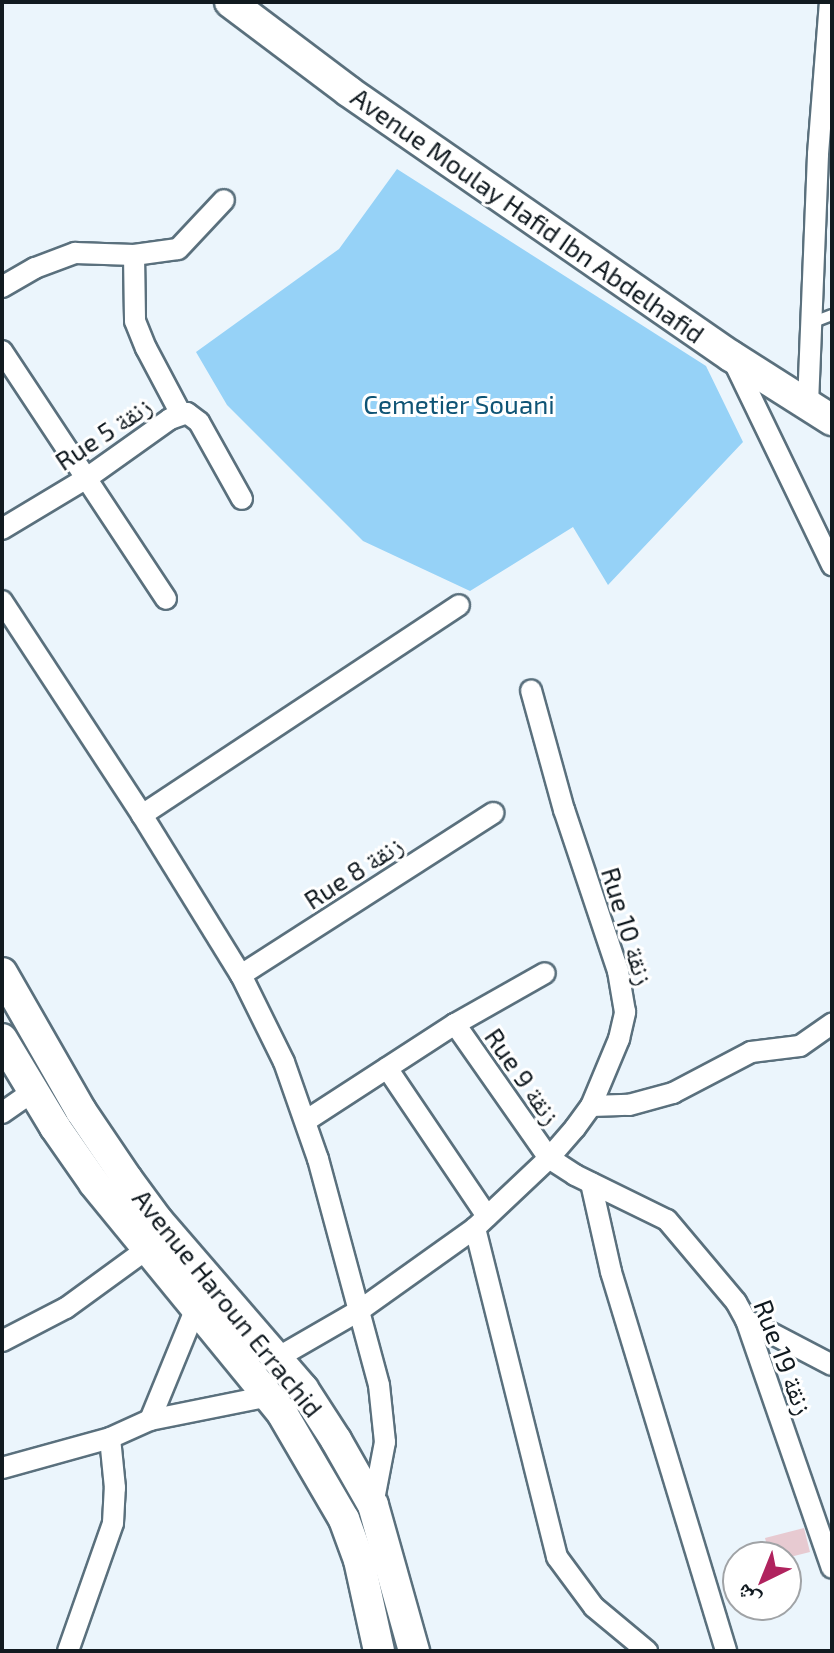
<!DOCTYPE html>
<html>
<head>
<meta charset="utf-8">
<style>
	body { margin:0 }
	#map { position:relative; width:834px; height:1653px; overflow:hidden; background:#ebf5fc; font-family:"Exo 2","Noto Naskh Arabic",sans-serif }
	div>[style] { position:absolute }
	.green>* { inset:0; background:#96d2f7 }
	.building>* { inset:0; background:#e7cad1 }
	.roads { filter:drop-shadow(2px 0 #5a707d) drop-shadow(-2px 0 #5a707d) drop-shadow(0 2px #5a707d) drop-shadow(0 -2px #5a707d) }
	.lane>* { height:10px; margin:-5px; padding:0 5px; transform-origin:5px; border-radius:5px; background:#fff }
	.street>* { height:20px; margin:-10px; padding:0 10px; transform-origin:10px; border-radius:10px; background:#fff }
	.secondary>* { height:30px; margin:-15px; padding:0 15px; transform-origin:15px; border-radius:15px; background:#fff }
	span { translate:-50% -50%; white-space:nowrap; text-align:center; line-height:1.15; -webkit-text-stroke:6px #fff; paint-order:stroke }
	.street-label { font-size:26px; color:#111a20 }
	.park-label { font-size:26px; color:#0f5475 }
	.frame { position:absolute; inset:0; border:4px solid #111a20; pointer-events:none }
	.north { position:absolute; left:722px; top:1541px; width:80px; height:80px; box-sizing:border-box; background:#fff; border:2px solid #a0a3a6; border-radius:50%; rotate:223deg; font-size:22px; font-weight:700; line-height:32px; text-align:center; color:#111a20 }
	.north::after { content:''; display:block; margin:auto; width:28px; height:36px; background:#b0235e; clip-path:polygon(50% 0,100% 100%,50% 72%,0 100%) }
</style>
</head>
<body>
<div id="map">
	<div class="green">
		<div style="clip-path:polygon(397px 169px,706px 366px,743px 442px,608px 585px,573px 527px,470px 591px,363px 541px,227px 405px,196px 352px,339px 249px)"></div>
	</div>
	<div class="building">
		<div style="clip-path:polygon(804px 1528px,810px 1552px,786px 1558px,770px 1557px,765px 1538px)"></div>
	</div>
	<div class="roads">
		<div class="lane">
			<div style="left:811px;top:323px;width:22px;rotate:-21deg"></div>
		</div>
		<div class="street">
			<div style="left:134px;top:255px;width:66px;rotate:89.1deg"></div>
			<div style="left:135px;top:321px;width:29px;rotate:68deg"></div>
			<div style="left:146px;top:348px;width:75px;rotate:62.1deg"></div>
			<div style="left:2px;top:287px;width:38px;rotate:-30deg"></div>
			<div style="left:35px;top:268px;width:43px;rotate:-20.6deg"></div>
			<div style="left:75px;top:253px;width:59px;rotate:1.9deg"></div>
			<div style="left:134px;top:255px;width:44px;rotate:-7.8deg"></div>
			<div style="left:178px;top:249px;width:67px;rotate:-46.8deg"></div>
			<div style="left:2px;top:351px;width:297px;rotate:56.5deg"></div>
			<div style="left:733px;top:360px;width:228px;rotate:64.2deg"></div>
			<div style="left:808px;top:404px;width:250px;rotate:-87.7deg"></div>
			<div style="left:818px;top:154px;width:152px;rotate:-85.5deg"></div>
			<div style="left:2px;top:529px;width:99px;rotate:-31deg"></div>
			<div style="left:87px;top:478px;width:102px;rotate:-35.4deg"></div>
			<div style="left:170px;top:419px;width:18px;rotate:-19deg"></div>
			<div style="left:187px;top:413px;width:15px;rotate:37deg"></div>
			<div style="left:199px;top:422px;width:88px;rotate:60.8deg"></div>
			<div style="left:2px;top:601px;width:256px;rotate:56.8deg"></div>
			<div style="left:142px;top:815px;width:188px;rotate:58.3deg"></div>
			<div style="left:241px;top:975px;width:97px;rotate:63.7deg"></div>
			<div style="left:284px;top:1062px;width:103px;rotate:70.7deg"></div>
			<div style="left:318px;top:1159px;width:234px;rotate:74.9deg"></div>
			<div style="left:379px;top:1385px;width:57px;rotate:84deg"></div>
			<div style="left:385px;top:1442px;width:64px;rotate:100.8deg"></div>
			<div style="left:142px;top:815px;width:380px;rotate:-33.5deg"></div>
			<div style="left:241px;top:975px;width:300px;rotate:-32.7deg"></div>
			<div style="left:455px;top:1024px;width:164px;rotate:55deg"></div>
			<div style="left:549px;top:1158px;width:31px;rotate:33deg"></div>
			<div style="left:575px;top:1175px;width:102px;rotate:26.1deg"></div>
			<div style="left:667px;top:1220px;width:107px;rotate:49.9deg"></div>
			<div style="left:736px;top:1302px;width:21px;rotate:61deg"></div>
			<div style="left:746px;top:1320px;width:262px;rotate:70.9deg"></div>
			<div style="left:387px;top:1068px;width:179px;rotate:56deg"></div>
			<div style="left:591px;top:1106px;width:38px;rotate:-2deg"></div>
			<div style="left:629px;top:1105px;width:46px;rotate:-15.3deg"></div>
			<div style="left:673px;top:1093px;width:88px;rotate:-27.7deg"></div>
			<div style="left:751px;top:1052px;width:49px;rotate:-7deg"></div>
			<div style="left:800px;top:1046px;width:39px;rotate:-35deg"></div>
			<div style="left:2px;top:1113px;width:38px;rotate:-35deg"></div>
			<div style="left:307px;top:1120px;width:176px;rotate:-33deg"></div>
			<div style="left:455px;top:1024px;width:103px;rotate:-29.5deg"></div>
			<div style="left:591px;top:1183px;width:91px;rotate:77.3deg"></div>
			<div style="left:611px;top:1272px;width:396px;rotate:73.1deg"></div>
			<div style="left:475px;top:1228px;width:339px;rotate:76deg"></div>
			<div style="left:557px;top:1557px;width:62px;rotate:53.5deg"></div>
			<div style="left:594px;top:1607px;width:69px;rotate:39.7deg"></div>
			<div style="left:746px;top:1320px;width:97px;rotate:27.6deg"></div>
			<div style="left:2px;top:1341px;width:72px;rotate:-27.3deg"></div>
			<div style="left:66px;top:1308px;width:100px;rotate:-36.1deg"></div>
			<div style="left:277px;top:1358px;width:96px;rotate:-30deg"></div>
			<div style="left:360px;top:1310px;width:141px;rotate:-35.5deg"></div>
			<div style="left:475px;top:1228px;width:102px;rotate:-43.4deg"></div>
			<div style="left:549px;top:1158px;width:40px;rotate:-49deg"></div>
			<div style="left:575px;top:1128px;width:27px;rotate:-54deg"></div>
			<div style="left:591px;top:1106px;width:73px;rotate:-67.3deg"></div>
			<div style="left:619px;top:1039px;width:28px;rotate:-77deg"></div>
			<div style="left:625px;top:1012px;width:42px;rotate:-99.7deg"></div>
			<div style="left:618px;top:971px;width:170px;rotate:-108.5deg"></div>
			<div style="left:564px;top:810px;width:124px;rotate:-105.4deg"></div>
			<div style="left:150px;top:1420px;width:121px;rotate:-67.7deg"></div>
			<div style="left:2px;top:1468px;width:112px;rotate:-15.5deg"></div>
			<div style="left:110px;top:1438px;width:44px;rotate:-24.2deg"></div>
			<div style="left:150px;top:1420px;width:121px;rotate:-11.4deg"></div>
			<div style="left:68px;top:1651px;width:136px;rotate:-70.6deg"></div>
			<div style="left:113px;top:1523px;width:35px;rotate:-87deg"></div>
			<div style="left:115px;top:1488px;width:50px;rotate:-95.7deg"></div>
		</div>
		<div class="secondary">
			<div style="left:230px;top:2px;width:148px;rotate:37deg"></div>
			<div style="left:348px;top:91px;width:466px;rotate:34.7deg"></div>
			<div style="left:731px;top:356px;width:120px;rotate:32.4deg"></div>
			<div style="left:2px;top:973px;width:159px;rotate:60.2deg"></div>
			<div style="left:81px;top:1111px;width:82px;rotate:55.9deg"></div>
			<div style="left:127px;top:1179px;width:52px;rotate:53.6deg"></div>
			<div style="left:158px;top:1221px;width:222px;rotate:49.2deg"></div>
			<div style="left:303px;top:1389px;width:61px;rotate:57.1deg"></div>
			<div style="left:336px;top:1440px;width:75px;rotate:60.4deg"></div>
			<div style="left:373px;top:1505px;width:152px;rotate:74.3deg"></div>
			<div style="left:2px;top:1039px;width:103px;rotate:58.9deg"></div>
			<div style="left:55px;top:1127px;width:68px;rotate:55.1deg"></div>
			<div style="left:94px;top:1183px;width:297px;rotate:50.7deg"></div>
			<div style="left:282px;top:1413px;width:123px;rotate:59.7deg"></div>
			<div style="left:344px;top:1519px;width:44px;rotate:69.9deg"></div>
			<div style="left:359px;top:1560px;width:93px;rotate:77.6deg"></div>
		</div>
	</div>
	<div class="street-label">
		<span style="left:528px;top:215px;rotate:35deg">Avenue Moulay Hafid Ibn Abdelhafid</span>
		<span style="left:103px;top:433px;rotate:-34deg">Rue 5 زنقة</span>
		<span style="left:353px;top:872px;rotate:-33deg">Rue 8 زنقة</span>
		<span style="left:628px;top:926px;rotate:73deg">Rue 10 زنقة</span>
		<span style="left:523px;top:1076px;rotate:55deg">Rue 9 زنقة</span>
		<span style="left:228px;top:1303px;rotate:51deg">Avenue Haroun Errachid</span>
		<span style="left:784px;top:1357px;rotate:69deg">Rue 19 زنقة</span>
	</div>
	<div class="park-label">
		<span style="left:459px;top:404px">Cemetier Souani</span>
	</div>
	<div class="frame"></div>
	<div class="north">ش</div>
</div>
</body>
</html>
